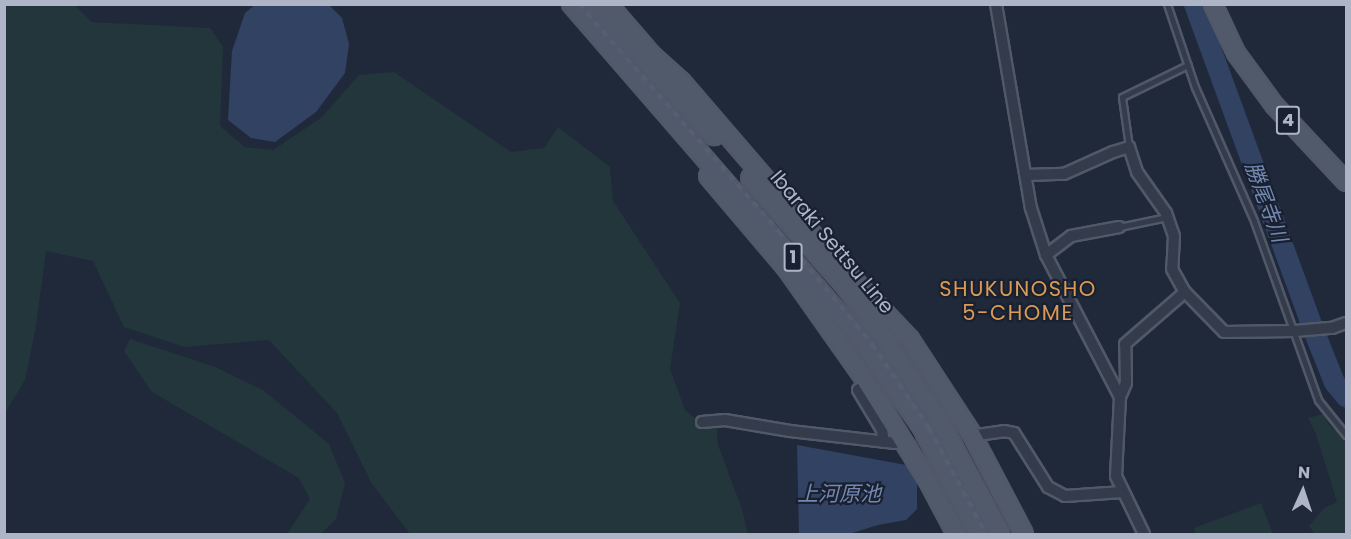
<!DOCTYPE html>
<html>
<head>
<meta charset="utf-8">
<style>
	body { margin:0 }
	#map { position:relative; width:1351px; height:539px; overflow:hidden; background:#20293a; font-family:Poppins,"Noto Sans JP",sans-serif }
	div>[style] { position:absolute }
	.green>* { inset:0; background:#22363b }
	.water>* { inset:0; background:#324263 }
	.river>* { height:21px; margin:-10.5px; padding:0 10.5px; transform-origin:10.5px; border-radius:10.5px; background:#324263 }
	.street-tunnel>* { height:10px; margin-top:-5px; transform-origin:0; background:repeating-linear-gradient(90deg,#353e4f 0 10px,transparent 0 15px) }
	.roads { filter:drop-shadow(2px 0 #515868) drop-shadow(-2px 0 #515868) drop-shadow(0 2px #515868) drop-shadow(0 -2px #515868) }
	.lane>* { height:5px; margin:-2.5px; padding:0 2.5px; transform-origin:2.5px; border-radius:2.5px; background:#343b4a }
	.street>* { height:10px; margin:-5px; padding:0 5px; transform-origin:5px; border-radius:5px; background:#343b4a }
	.primary>* { height:16px; margin:-8px; padding:0 8px; transform-origin:8px; border-radius:8px; background:#515a6b }
	.rail>* { height:4px; margin-top:-2px; transform-origin:0; background:repeating-linear-gradient(90deg,#555e72 0 6px,transparent 0 12px) }
	span { translate:-50% -50%; white-space:nowrap; text-align:center; line-height:1.15; -webkit-text-stroke:4.5px #19202f; paint-order:stroke }
	.shield-label span { padding:2px 4px; background:#19202f; border:2px solid; border-radius:4px; -webkit-text-stroke-width:0 }
	.shield-label { font-size:18px; color:#aeb5c7; font-weight:700 }
	.street-label { font-size:20px; color:#aeb5c7 }
	.water-label { font-size:21px; color:#7488b1; font-style:italic }
	.neighbourhood-label { font-size:21px; color:#d99b57; letter-spacing:1.5px }
	.frame { position:absolute; inset:0; border:6px solid #aeb5c7; pointer-events:none }
	.north { position:absolute; left:1273px; top:461px; width:60px; height:60px; -webkit-text-stroke:4px #19202f; paint-order:stroke; rotate:3deg; font-size:16px; font-weight:700; line-height:24px; text-align:center; color:#aeb5c7 }
	.north::after { content:''; display:block; margin:auto; width:21px; height:27px; background:#aeb5c7; clip-path:polygon(50% 0,100% 100%,50% 72%,0 100%) }
</style>
</head>
<body>
<div id="map">
	<div class="green">
		<div style="clip-path:polygon(5px 5px,75px 5px,91px 22px,210px 28px,223px 47px,220px 126px,245px 147px,273px 150px,321px 118px,359px 75px,394px 72px,511px 152px,544px 148px,558px 127px,610px 167px,613px 201px,680px 303px,670px 369px,685px 410px,700px 423px,724px 423px,717px 430px,718px 445px,742px 509px,748px 534px,410px 534px,372px 484px,337px 413px,269px 340px,184px 347px,124px 327px,93px 261px,46px 251px,36px 326px,25px 380px,5px 413px)"></div>
		<div style="clip-path:polygon(130px 339px,215px 367px,263px 390px,329px 444px,345px 483px,336px 519px,321px 534px,287px 534px,310px 499px,299px 478px,152px 392px,124px 351px)"></div>
		<div style="clip-path:polygon(1323px 414px,1329px 425px,1346px 439px,1346px 534px,1315px 534px,1309px 526px,1324px 508px,1337px 502px,1316px 434px,1308px 418px)"></div>
		<div style="clip-path:polygon(1261px 503px,1273px 534px,1196px 534px,1194px 528px)"></div>
	</div>
	<div class="water">
		<div style="clip-path:polygon(256px 4px,329px 5px,342px 18px,349px 44px,345px 73px,316px 112px,275px 142px,251px 138px,228px 120px,232px 51px,245px 13px)"></div>
		<div style="clip-path:polygon(797px 445px,906px 465px,917px 479px,917px 509px,906px 520px,878px 525px,849px 534px,799px 534px)"></div>
	</div>
	<div class="river">
		<div style="left:1194px;top:4px;width:349px;rotate:69.9deg"></div>
		<div style="left:1314px;top:332px;width:54px;rotate:68.2deg"></div>
		<div style="left:1334px;top:382px;width:19px;rotate:51deg"></div>
	</div>
	<div class="street-tunnel">
		<div style="left:900px;top:443px;width:68px;rotate:-5.9deg"></div>
	</div>
	<div class="roads">
		<div class="lane">
			<div style="left:1167px;top:4px;width:88px;rotate:71.4deg"></div>
			<div style="left:1195px;top:87px;width:146px;rotate:66.2deg"></div>
			<div style="left:1254px;top:221px;width:190px;rotate:70.3deg"></div>
			<div style="left:1318px;top:400px;width:45px;rotate:51.3deg"></div>
			<div style="left:1129px;top:147px;width:50px;rotate:-98deg"></div>
			<div style="left:1122px;top:97px;width:73px;rotate:-25.9deg"></div>
			<div style="left:1119px;top:227px;width:49px;rotate:-11.8deg"></div>
		</div>
		<div class="street">
			<div style="left:996px;top:4px;width:207px;rotate:80.3deg"></div>
			<div style="left:1031px;top:208px;width:49px;rotate:72.3deg"></div>
			<div style="left:1046px;top:255px;width:160px;rotate:62.5deg"></div>
			<div style="left:1026px;top:175px;width:38px;rotate:-2deg"></div>
			<div style="left:1064px;top:174px;width:54px;rotate:-24.2deg"></div>
			<div style="left:1113px;top:152px;width:17px;rotate:-17deg"></div>
			<div style="left:1129px;top:147px;width:26px;rotate:72deg"></div>
			<div style="left:1137px;top:172px;width:50px;rotate:54.7deg"></div>
			<div style="left:1166px;top:213px;width:24px;rotate:71deg"></div>
			<div style="left:1174px;top:236px;width:33px;rotate:93deg"></div>
			<div style="left:1172px;top:269px;width:26px;rotate:61deg"></div>
			<div style="left:1046px;top:255px;width:31px;rotate:-37deg"></div>
			<div style="left:1071px;top:236px;width:49px;rotate:-10.6deg"></div>
			<div style="left:867px;top:383px;width:11px;rotate:142deg"></div>
			<div style="left:858px;top:390px;width:47px;rotate:59deg"></div>
			<div style="left:882px;top:430px;width:12px;rotate:81deg"></div>
			<div style="left:702px;top:422px;width:23px;rotate:-5deg"></div>
			<div style="left:725px;top:420px;width:66px;rotate:9.6deg"></div>
			<div style="left:790px;top:431px;width:106px;rotate:6.5deg"></div>
			<div style="left:970px;top:436px;width:34px;rotate:-8deg"></div>
			<div style="left:1004px;top:431px;width:10px;rotate:11deg"></div>
			<div style="left:1014px;top:433px;width:64px;rotate:57.8deg"></div>
			<div style="left:1048px;top:487px;width:19px;rotate:28deg"></div>
			<div style="left:1065px;top:496px;width:58px;rotate:-3.9deg"></div>
			<div style="left:1144px;top:534px;width:64px;rotate:-115.8deg"></div>
			<div style="left:1116px;top:476px;width:79px;rotate:-87.1deg"></div>
			<div style="left:1120px;top:397px;width:15px;rotate:-67deg"></div>
			<div style="left:1126px;top:383px;width:39px;rotate:-91deg"></div>
			<div style="left:1125px;top:344px;width:79px;rotate:-40.9deg"></div>
			<div style="left:1185px;top:292px;width:56px;rotate:45.7deg"></div>
			<div style="left:1224px;top:332px;width:71px;rotate:-0.8deg"></div>
			<div style="left:1295px;top:331px;width:37px;rotate:-5deg"></div>
			<div style="left:1332px;top:328px;width:15px;rotate:-20deg"></div>
		</div>
		<div class="primary">
			<div style="left:571px;top:4px;width:437px;rotate:49.1deg"></div>
			<div style="left:857px;top:334px;width:114px;rotate:55.3deg"></div>
			<div style="left:922px;top:428px;width:120px;rotate:61.7deg"></div>
			<div style="left:592px;top:4px;width:180px;rotate:47.3deg"></div>
			<div style="left:608px;top:4px;width:67px;rotate:49.2deg"></div>
			<div style="left:652px;top:55px;width:40px;rotate:42deg"></div>
			<div style="left:682px;top:82px;width:238px;rotate:49.3deg"></div>
			<div style="left:837px;top:262px;width:106px;rotate:46.5deg"></div>
			<div style="left:910px;top:339px;width:110px;rotate:56.9deg"></div>
			<div style="left:970px;top:431px;width:116px;rotate:62.3deg"></div>
			<div style="left:1213px;top:4px;width:54px;rotate:64.9deg"></div>
			<div style="left:1236px;top:53px;width:66px;rotate:53.7deg"></div>
			<div style="left:1275px;top:106px;width:104px;rotate:46.9deg"></div>
			<div style="left:708px;top:176px;width:121px;rotate:49.7deg"></div>
			<div style="left:786px;top:268px;width:141px;rotate:54.8deg"></div>
			<div style="left:867px;top:383px;width:115px;rotate:58.1deg"></div>
			<div style="left:928px;top:481px;width:60px;rotate:62.2deg"></div>
			<div style="left:750px;top:178px;width:144px;rotate:48.7deg"></div>
			<div style="left:845px;top:286px;width:49px;rotate:52.4deg"></div>
			<div style="left:875px;top:325px;width:118px;rotate:56deg"></div>
			<div style="left:941px;top:423px;width:126px;rotate:62deg"></div>
		</div>
	</div>
	<div class="rail">
		<div style="left:579px;top:4px;width:303px;rotate:48.7deg"></div>
		<div style="left:779px;top:232px;width:146px;rotate:50.3deg"></div>
		<div style="left:872px;top:344px;width:102px;rotate:55.8deg"></div>
		<div style="left:929px;top:428px;width:120px;rotate:61.7deg"></div>
	</div>
	<div class="shield-label">
		<span style="left:1288px;top:120px">4</span>
		<span style="left:793px;top:257px">1</span>
	</div>
	<div class="street-label">
		<span style="left:832px;top:242px;rotate:50deg">Ibaraki Settsu Line</span>
	</div>
	<div class="water-label">
		<span style="left:1266px;top:202px;rotate:70deg">勝尾寺川</span>
		<span style="left:839px;top:494px">上河原池</span>
	</div>
	<div class="neighbourhood-label">
		<span style="left:1018px;top:301px">SHUKUNOSHO<br>5-CHOME</span>
	</div>
	<div class="frame"></div>
	<div class="north">N</div>
</div>
</body>
</html>
